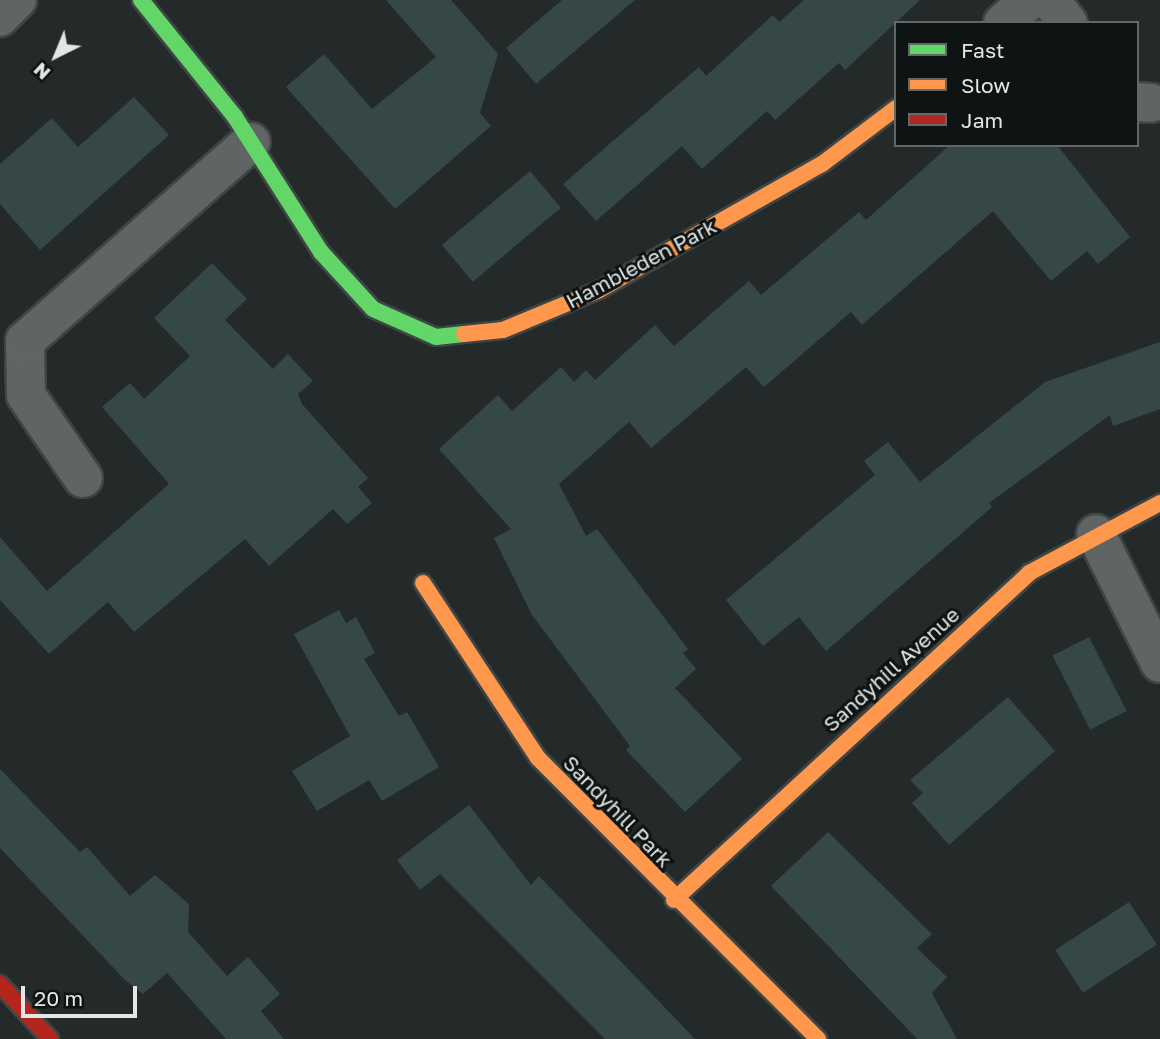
<!DOCTYPE html>
<html>
<head>
<meta charset="utf-8">
<style>
	body { margin:0 }
	#map { position:relative; width:1160px; height:1039px; overflow:hidden; background:#242929; font-family:"Golos Text",sans-serif }
	div>[style] { position:absolute }
	.building>* { inset:0; background:#364846; transform-origin:0 0 }
	.roads { filter:drop-shadow(2px 0 #3f4545) drop-shadow(-2px 0 #3f4545) drop-shadow(0 2px #3f4545) drop-shadow(0 -2px #3f4545) }
	.street>* { height:38px; margin:-19px; padding:0 19px; transform-origin:19px; border-radius:19px; background:#606464 }
	.fast>* { height:16px; margin:-8px; padding:0 8px; transform-origin:8px; border-radius:8px; background:#63d668 }
	.slow>* { height:16px; margin:-8px; padding:0 8px; transform-origin:8px; border-radius:8px; background:#ff974d }
	.jam>* { height:16px; margin:-8px; padding:0 8px; transform-origin:8px; border-radius:8px; background:#b3261e }
	span { translate:-50% -50%; white-space:nowrap; text-align:center; line-height:1.15; -webkit-text-stroke:6px #0e1313; paint-order:stroke }
	.street-label { font-size:21px; color:#e1e7e7 }
	.legend { position:absolute; left:894px; top:21px; width:245px; height:126px; box-sizing:border-box; background:#0e1313; border:2px solid #626868; margin:0; padding:9px 12px; list-style:none; font-size:21px; color:#e1e7e7 }
	.legend li { display:flex; align-items:center; gap:14px; height:35px }
	.legend b { width:35px; border:2px solid #626868 }
	.north { position:absolute; left:21px; top:21px; width:70px; height:70px; -webkit-text-stroke:5px #0e1313; paint-order:stroke; rotate:223deg; font-size:19px; font-weight:700; line-height:28px; text-align:center; color:#e1e7e7 }
	.north::after { content:''; display:block; margin:auto; width:24px; height:32px; background:#e1e7e7; clip-path:polygon(50% 0,100% 100%,50% 72%,0 100%) }
	.scale { position:absolute; left:21px; top:986px; width:116px; height:32px; box-sizing:border-box; border:4px solid #e1e7e7; border-top:0; padding-left:9px; font-size:21px; line-height:24px; white-space:nowrap; color:#e1e7e7; -webkit-text-stroke:5px #0e1313; paint-order:stroke }
</style>
</head>
<body>
<div id="map">
	<div class="building">
		<div style="clip-path:polygon(386px 0,451px 0,498px 54px,480px 113px,491px 126px,395px 209px,286px 87px,324px 54px,372px 109px,436px 57px)"></div>
		<div style="clip-path:polygon(562px 0,635px 0,536px 84px,506px 48px)"></div>
		<div style="clip-path:polygon(804px 0,920px 0,845px 70px,839px 63px,775px 120px,767px 111px,702px 169px,682px 146px,596px 221px,563px 184px,699px 67px,706px 76px,773px 15px,779px 22px)"></div>
		<div style="clip-path:polygon(134px 97px,169px 135px,40px 250px,0 204px,0 164px,52px 118px,78px 147px)"></div>
		<div style="clip-path:polygon(950px 145px,1057px 145px,1130px 237px,1098px 264px,1087px 251px,1051px 281px,993px 211px,862px 325px,851px 312px,764px 387px,746px 367px,651px 448px,629px 422px,559px 484px,586px 536px,597px 529px,688px 649px,683px 653px,696px 669px,675px 688px,742px 759px,685px 812px,626px 750px,630px 746px,532px 615px,494px 538px,511px 529px,439px 449px,498px 395px,512px 411px,561px 367px,574px 382px,586px 370px,595px 380px,655px 325px,674px 346px,749px 281px,761px 295px,859px 212px,866px 220px)"></div>
		<div style="left:530px;top:171px;width:48px;height:115px;rotate:50deg"></div>
		<div style="clip-path:polygon(212px 263px,247px 299px,225px 320px,273px 369px,288px 354px,313px 381px,298px 394px,302px 404px,368px 478px,358px 487px,372px 503px,347px 524px,333px 509px,269px 566px,245px 539px,134px 632px,108px 602px,49px 654px,0 600px,0 537px,47px 591px,169px 484px,102px 407px,130px 383px,144px 399px,190px 356px,154px 318px)"></div>
		<div style="clip-path:polygon(1160px 342px,1160px 409px,1113px 426px,1110px 415px,989px 503px,992px 507px,826px 651px,799px 617px,763px 646px,726px 600px,875px 475px,864px 461px,888px 442px,920px 482px,1045px 382px)"></div>
		<div style="clip-path:polygon(339px 610px,346px 623px,356px 617px,375px 653px,364px 659px,399px 716px,407px 712px,439px 767px,382px 801px,369px 780px,317px 811px,292px 771px,350px 736px,294px 634px)"></div>
		<div style="left:1089px;top:637px;width:83px;height:41px;rotate:63deg"></div>
		<div style="clip-path:polygon(1008px 697px,1055px 751px,949px 845px,912px 803px,923px 793px,910px 780px)"></div>
		<div style="clip-path:polygon(0 769px,80px 852px,87px 847px,130px 896px,155px 875px,189px 904px,188px 932px,227px 976px,248px 957px,280px 994px,261px 1011px,284px 1039px,226px 1039px,167px 973px,143px 994px,124px 979px,0 848px)"></div>
		<div style="clip-path:polygon(469px 805px,531px 885px,539px 876px,695px 1039px,605px 1039px,440px 874px,420px 890px,397px 860px)"></div>
		<div style="clip-path:polygon(828px 832px,932px 934px,917px 948px,947px 977px,932px 993px,957px 1039px,917px 1039px,771px 886px)"></div>
		<div style="left:1129px;top:902px;width:51px;height:88px;rotate:57deg"></div>
	</div>
	<div class="roads">
		<div class="street">
			<div style="left:1050px;top:0;width:29px;rotate:52deg"></div>
			<div style="left:0;top:17px;width:24px;rotate:-45deg"></div>
			<div style="left:1003px;top:23px;width:35px;rotate:-41deg"></div>
			<div style="left:1137px;top:102px;width:14px;rotate:4deg"></div>
			<div style="left:83px;top:478px;width:101px;rotate:-124.5deg"></div>
			<div style="left:26px;top:395px;width:54px;rotate:-91.1deg"></div>
			<div style="left:25px;top:341px;width:301px;rotate:-41.4deg"></div>
			<div style="left:1096px;top:534px;width:144px;rotate:63.6deg"></div>
		</div>
		<div class="fast">
			<div style="left:141px;top:0;width:150px;rotate:51.2deg"></div>
			<div style="left:235px;top:117px;width:160px;rotate:57.5deg"></div>
			<div style="left:321px;top:252px;width:77px;rotate:47.6deg"></div>
			<div style="left:373px;top:309px;width:69px;rotate:24deg"></div>
			<div style="left:436px;top:337px;width:28px;rotate:-6deg"></div>
		</div>
		<div class="slow">
			<div style="left:464px;top:334px;width:39px;rotate:-6deg"></div>
			<div style="left:503px;top:330px;width:104px;rotate:-22.6deg"></div>
			<div style="left:599px;top:290px;width:256px;rotate:-29.5deg"></div>
			<div style="left:822px;top:164px;width:93px;rotate:-37.1deg"></div>
			<div style="left:423px;top:583px;width:209px;rotate:56.7deg"></div>
			<div style="left:538px;top:758px;width:397px;rotate:45.1deg"></div>
			<div style="left:674px;top:900px;width:483px;rotate:-42.6deg"></div>
			<div style="left:1029px;top:573px;width:149px;rotate:-28.1deg"></div>
		</div>
		<div class="jam">
			<div style="left:0;top:984px;width:74px;rotate:47.7deg"></div>
		</div>
	</div>
	<div class="street-label">
		<span style="left:641px;top:263px;rotate:-28deg">Hambleden Park</span>
		<span style="left:891px;top:669px;rotate:-42deg">Sandyhill Avenue</span>
		<span style="left:618px;top:811px;rotate:46deg">Sandyhill Park</span>
	</div>
	<ul class="legend">
	<li><b style="height:9px;background:#63d668"></b>Fast</li>
	<li><b style="height:9px;background:#ff974d"></b>Slow</li>
	<li><b style="height:9px;background:#b3261e"></b>Jam</li>
	</ul>
	<div class="north">N</div>
	<div class="scale">20 m</div>
</div>
</body>
</html>
